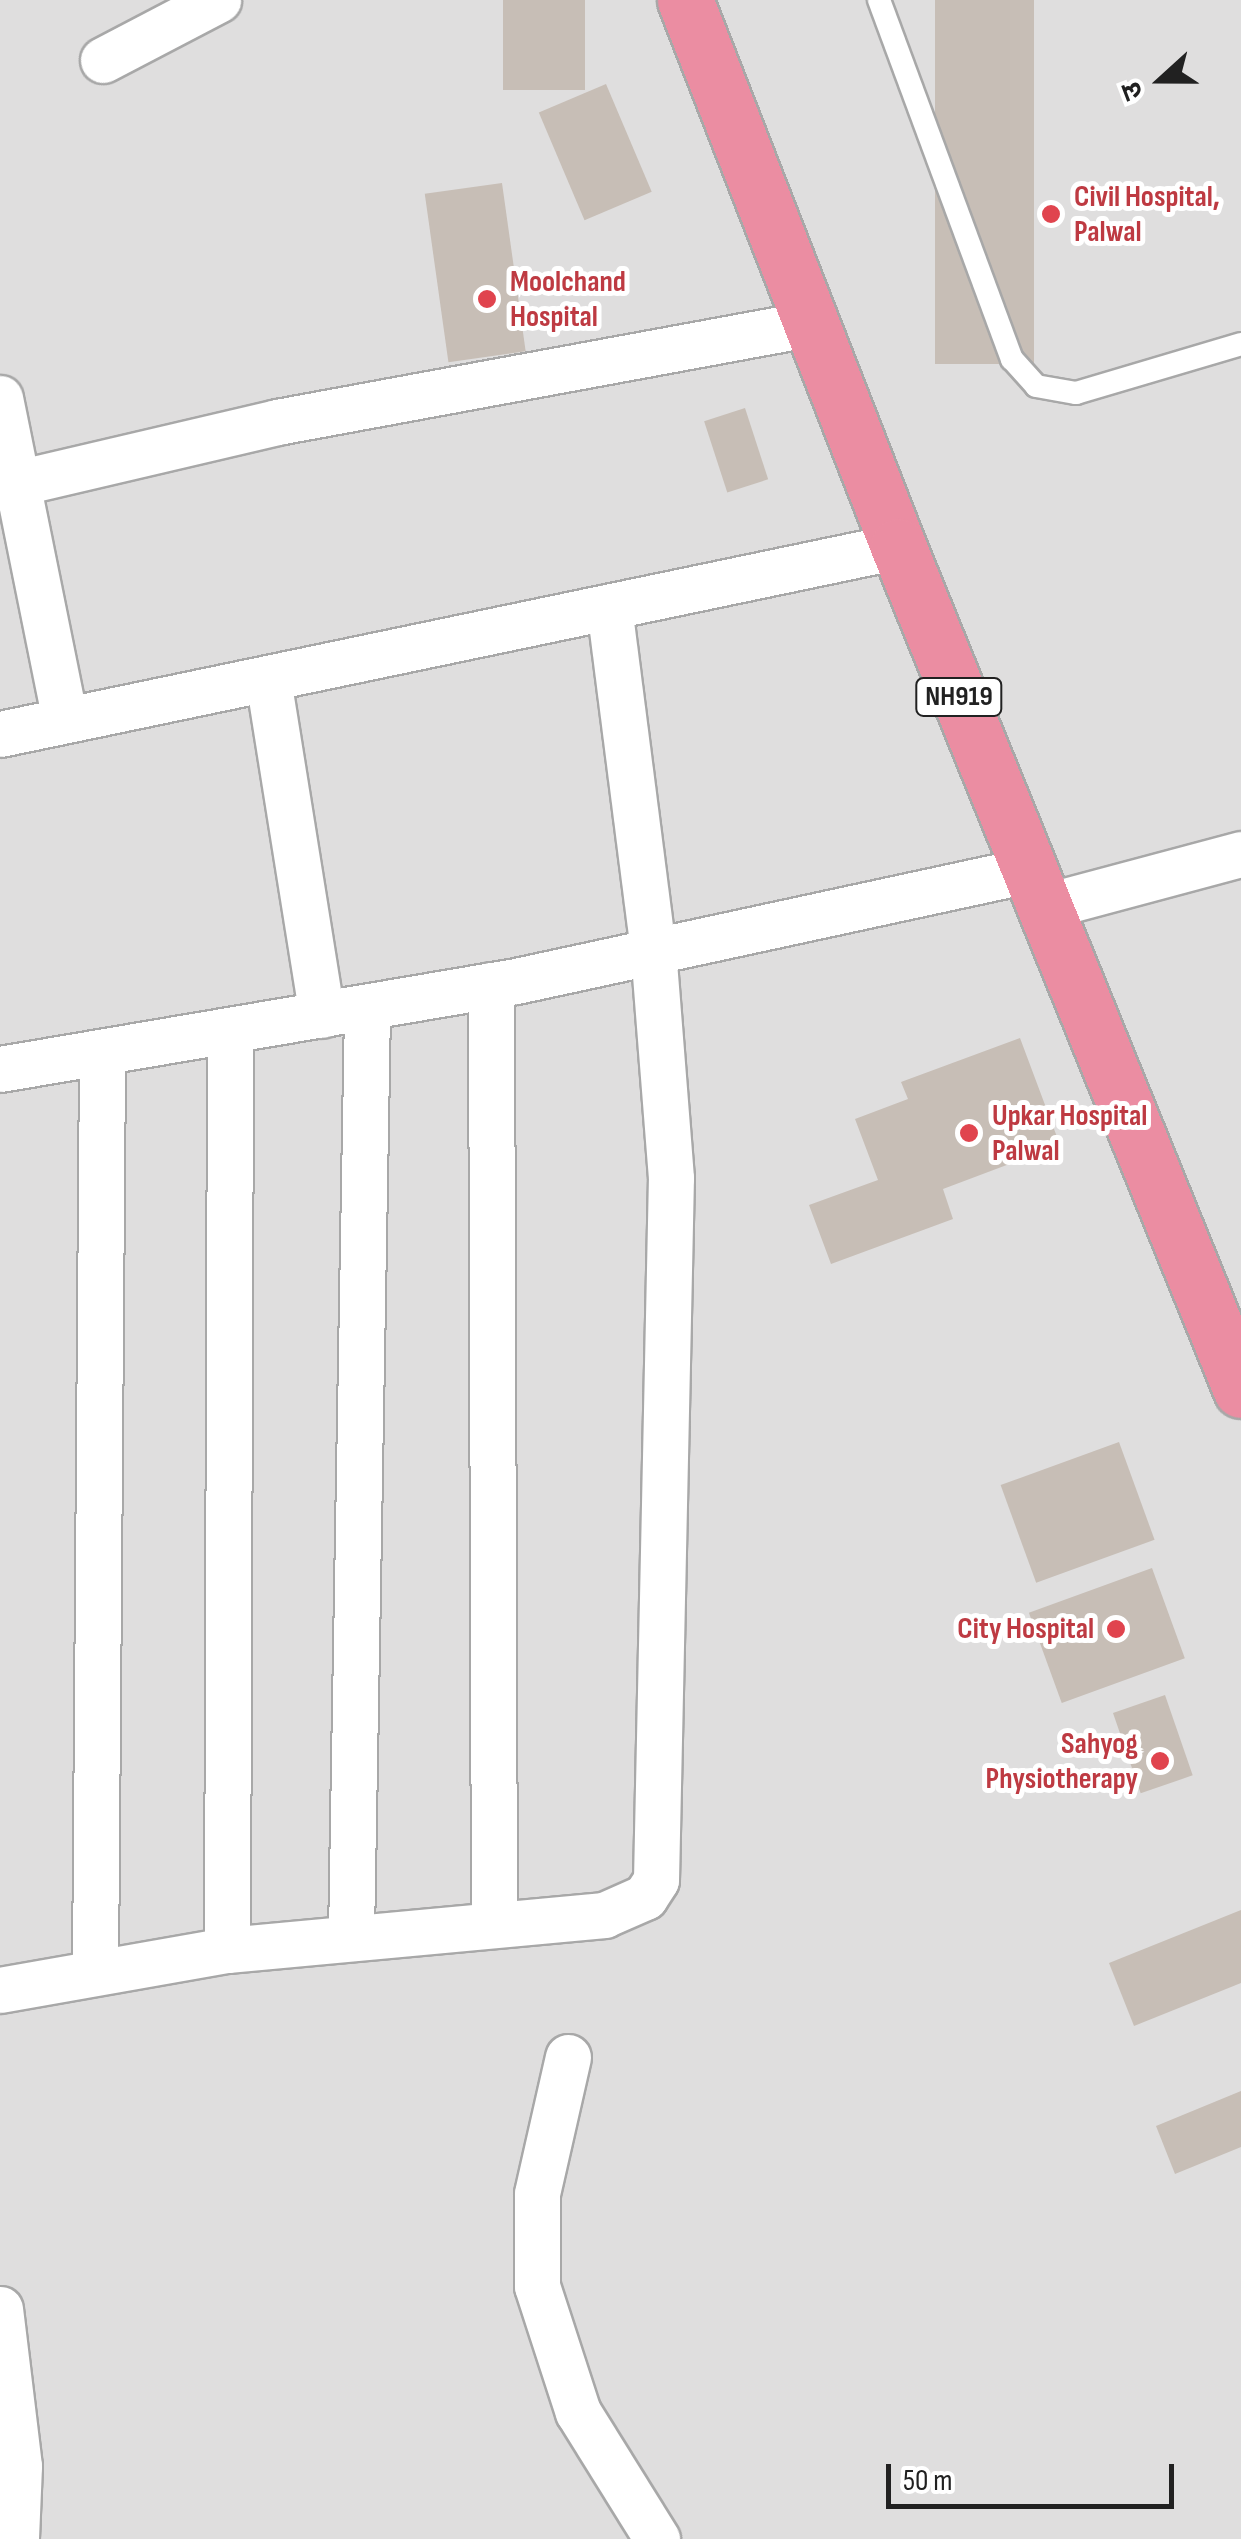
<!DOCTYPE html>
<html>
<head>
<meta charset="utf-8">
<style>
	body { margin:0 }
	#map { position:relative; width:1241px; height:2539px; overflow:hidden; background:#f2eee8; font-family:"Sofia Sans Condensed","Noto Sans Devanagari",sans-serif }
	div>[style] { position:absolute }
	.residential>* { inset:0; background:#dfdede; transform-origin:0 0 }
	.building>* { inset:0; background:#c7beb6; transform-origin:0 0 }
	.roads { filter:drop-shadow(2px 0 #a8a8a8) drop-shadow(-2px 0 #a8a8a8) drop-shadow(0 2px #a8a8a8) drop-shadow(0 -2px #a8a8a8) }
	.lane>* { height:22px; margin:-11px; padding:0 11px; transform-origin:11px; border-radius:11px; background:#fff }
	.street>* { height:45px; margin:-22.5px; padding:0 22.5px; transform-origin:22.5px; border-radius:22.5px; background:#fff }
	.highway>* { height:55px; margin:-27.5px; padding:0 27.5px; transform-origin:27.5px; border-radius:27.5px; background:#eb8da2 }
	.dots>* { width:28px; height:28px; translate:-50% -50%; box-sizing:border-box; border:5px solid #fff; border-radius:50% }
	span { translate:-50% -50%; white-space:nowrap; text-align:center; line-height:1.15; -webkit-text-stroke:10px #fff; paint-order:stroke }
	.shield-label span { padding:2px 8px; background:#fff; border:2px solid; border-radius:8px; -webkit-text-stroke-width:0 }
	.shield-label { font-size:28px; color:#212121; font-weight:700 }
	.health-label { font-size:30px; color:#be3a42; font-weight:700 }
	.left { translate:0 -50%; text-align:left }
	.right { translate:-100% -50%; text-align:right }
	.north { position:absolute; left:1111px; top:30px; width:100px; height:100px; -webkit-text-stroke:8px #fff; paint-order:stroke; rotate:249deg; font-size:28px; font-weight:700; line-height:40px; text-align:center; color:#212121 }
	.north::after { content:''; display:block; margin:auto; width:35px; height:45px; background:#212121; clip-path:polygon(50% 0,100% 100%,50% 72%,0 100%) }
	.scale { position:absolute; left:886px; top:2464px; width:288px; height:45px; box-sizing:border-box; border:5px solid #212121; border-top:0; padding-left:12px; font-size:30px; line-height:35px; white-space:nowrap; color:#212121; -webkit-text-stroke:8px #fff; paint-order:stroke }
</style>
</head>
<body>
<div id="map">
	<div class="residential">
		<div style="left:0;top:0;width:1241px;height:2539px"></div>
	</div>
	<div class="building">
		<div style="left:503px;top:0;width:82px;height:90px"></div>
		<div style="left:935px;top:0;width:99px;height:364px"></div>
		<div style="left:606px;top:84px;width:117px;height:73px;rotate:67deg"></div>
		<div style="left:502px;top:183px;width:170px;height:78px;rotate:82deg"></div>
		<div style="left:745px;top:408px;width:75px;height:43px;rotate:72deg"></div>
		<div style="clip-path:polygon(1020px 1038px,1060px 1145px,943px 1189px,953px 1219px,831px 1264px,809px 1205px,878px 1180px,855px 1119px,908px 1099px,901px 1082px)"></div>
		<div style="left:1119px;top:1442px;width:104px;height:126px;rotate:70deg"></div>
		<div style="left:1152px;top:1568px;width:96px;height:131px;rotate:70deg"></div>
		<div style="left:1165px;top:1695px;width:85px;height:55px;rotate:71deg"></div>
		<div style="clip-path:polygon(1241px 1910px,1241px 1983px,1134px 2026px,1109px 1963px)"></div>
		<div style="clip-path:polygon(1241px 2091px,1241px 2147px,1175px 2174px,1156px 2126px)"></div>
	</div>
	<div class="roads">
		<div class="lane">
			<div style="left:879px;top:0;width:383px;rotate:69.7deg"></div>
			<div style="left:1012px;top:359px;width:36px;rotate:48deg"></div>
			<div style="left:1036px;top:386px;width:41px;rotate:9.9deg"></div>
			<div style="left:1076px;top:393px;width:172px;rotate:-16.5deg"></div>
		</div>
		<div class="street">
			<div style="left:103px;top:60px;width:130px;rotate:-27.6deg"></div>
			<div style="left:0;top:398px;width:328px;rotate:78.6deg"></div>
			<div style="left:0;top:487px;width:285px;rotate:-13.2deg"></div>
			<div style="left:277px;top:422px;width:545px;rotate:-10.46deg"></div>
			<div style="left:268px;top:679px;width:340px;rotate:80.9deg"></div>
			<div style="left:0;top:734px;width:917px;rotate:-11.82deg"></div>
			<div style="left:1043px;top:907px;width:205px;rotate:-15deg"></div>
			<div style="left:491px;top:985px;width:939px;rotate:89.82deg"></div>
			<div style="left:0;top:1069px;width:523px;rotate:-9.68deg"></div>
			<div style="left:516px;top:981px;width:524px;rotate:-12.23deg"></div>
			<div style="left:351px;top:1936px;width:929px;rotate:-89.01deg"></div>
			<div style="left:227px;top:1950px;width:920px;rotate:-89.81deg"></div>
			<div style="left:95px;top:1971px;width:919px;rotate:-89.56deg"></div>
			<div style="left:0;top:1990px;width:230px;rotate:-10deg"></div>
			<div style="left:227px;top:1950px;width:379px;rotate:-5.3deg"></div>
			<div style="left:604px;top:1915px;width:45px;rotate:-23.7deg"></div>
			<div style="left:645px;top:1897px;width:20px;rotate:-57deg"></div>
			<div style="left:656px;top:1880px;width:702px;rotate:-88.78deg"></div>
			<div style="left:671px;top:1178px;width:229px;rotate:-94.5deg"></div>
			<div style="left:653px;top:950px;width:346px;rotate:-97.3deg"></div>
			<div style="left:568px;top:2057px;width:140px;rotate:102.8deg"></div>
			<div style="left:537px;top:2194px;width:92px;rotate:90deg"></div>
			<div style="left:537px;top:2286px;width:133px;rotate:72deg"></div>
			<div style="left:578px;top:2412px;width:150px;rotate:58.1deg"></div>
			<div style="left:0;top:2309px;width:158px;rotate:83.1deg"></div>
			<div style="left:19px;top:2466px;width:73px;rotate:92.4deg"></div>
		</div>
		<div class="highway">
			<div style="left:685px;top:0;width:586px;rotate:68.69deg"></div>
			<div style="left:898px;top:546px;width:911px;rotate:67.88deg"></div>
		</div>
	</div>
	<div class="dots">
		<div style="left:1051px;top:214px;background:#e0444e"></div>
		<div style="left:487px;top:299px;background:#e0444e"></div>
		<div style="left:969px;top:1133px;background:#e0444e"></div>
		<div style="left:1116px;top:1629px;background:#e0444e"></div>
		<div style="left:1160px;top:1761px;background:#e0444e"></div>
	</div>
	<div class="shield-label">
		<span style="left:959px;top:697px">NH919</span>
	</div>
	<div class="health-label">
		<span class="left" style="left:1074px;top:214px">Civil Hospital,<br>Palwal</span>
		<span class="left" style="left:510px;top:299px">Moolchand<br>Hospital</span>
		<span class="left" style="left:992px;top:1133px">Upkar Hospital<br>Palwal</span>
		<span class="right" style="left:1094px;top:1629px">City Hospital</span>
		<span class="right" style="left:1138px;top:1761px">Sahyog<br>Physiotherapy</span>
	</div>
	<div class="north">उ</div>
	<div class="scale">50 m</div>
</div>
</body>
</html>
